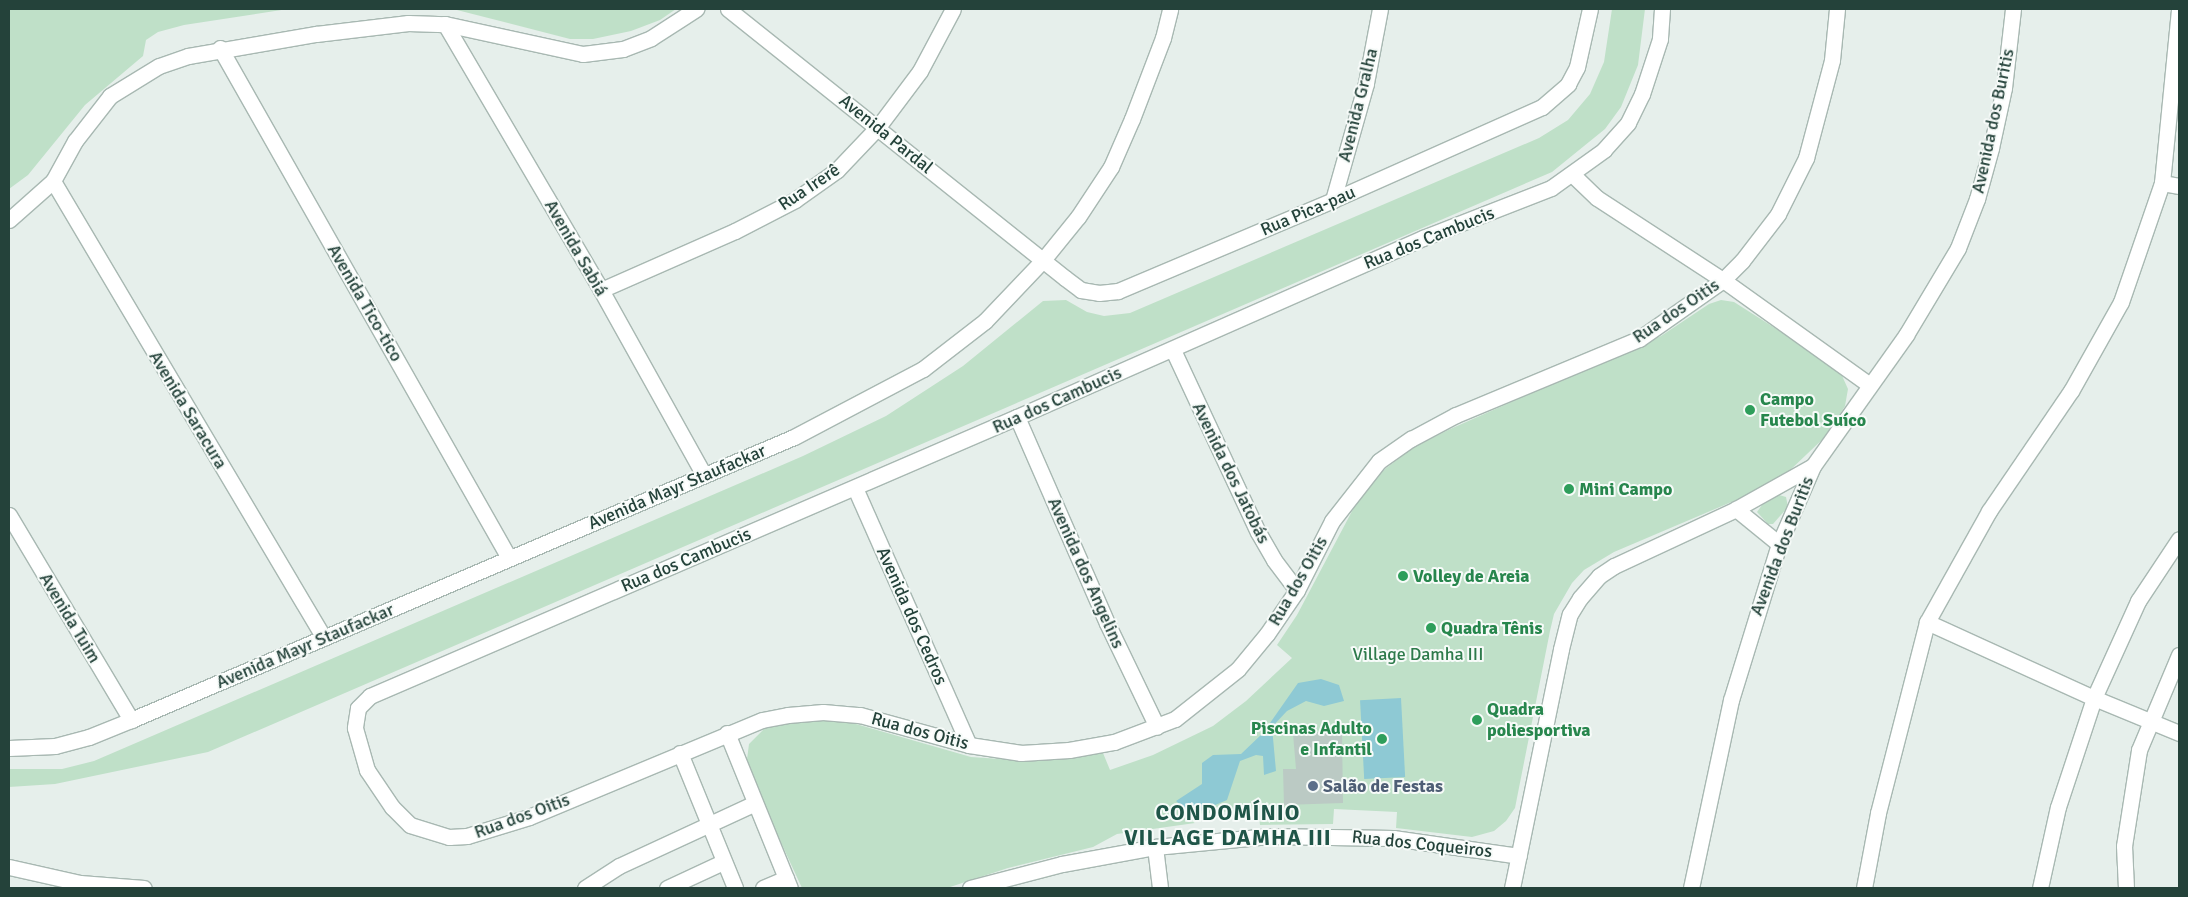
<!DOCTYPE html>
<html>
<head>
<meta charset="utf-8">
<style>
	body { margin:0 }
	#map { position:relative; width:2188px; height:897px; overflow:hidden; background:#e6efeb; font-family:Signika,sans-serif }
	div>[style] { position:absolute }
	.green>* { inset:0; background:#bfe0c8 }
	.water>* { inset:0; background:#8ec9d4; transform-origin:0 0 }
	.building>* { inset:0; background:#bbcac4 }
	.roads { filter:drop-shadow(1px 0 #a8b8b2) drop-shadow(-1px 0 #a8b8b2) drop-shadow(0 1px #a8b8b2) drop-shadow(0 -1px #a8b8b2) }
	.minor>* { height:15px; margin:-7.5px; padding:0 7.5px; transform-origin:7.5px; border-radius:7.5px; background:#fff }
	.dots>* { width:14px; height:14px; translate:-50% -50%; box-sizing:border-box; border:2px solid #f7fbf9; border-radius:50% }
	span { translate:-50% -50%; white-space:nowrap; text-align:center; line-height:1.15; -webkit-text-stroke:4px #f7fbf9; paint-order:stroke }
	.street-label { font-size:18px; color:#24423a }
	.leisure-label { font-size:18px; color:#27864d; font-weight:700 }
	.left { translate:0 -50%; text-align:left }
	.right { translate:-100% -50%; text-align:right }
	.park-label { font-size:18px; color:#2d7a4b }
	.service-label { font-size:18px; color:#4e5e75; font-weight:700 }
	.district-label { font-size:22px; color:#1f5548; font-weight:700; letter-spacing:1px }
	.frame { position:absolute; inset:0; border:10px solid #24423a; pointer-events:none }
</style>
</head>
<body>
<div id="map">
	<div class="green">
		<div style="clip-path:polygon(9px 9px,288px 9px,184px 25px,158px 32px,146px 40px,143px 56px,85px 105px,28px 175px,9px 189px)"></div>
		<div style="clip-path:polygon(453px 9px,676px 9px,660px 20px,631px 31px,593px 39px,570px 39px)"></div>
		<div style="clip-path:polygon(1612px 9px,1645px 9px,1638px 65px,1621px 107px,1605px 129px,1552px 172px,208px 752px,55px 784px,9px 787px,9px 769px,62px 769px,94px 761px,803px 456px,886px 416px,963px 366px,1043px 301px,1066px 300px,1087px 312px,1104px 316px,1130px 313px,1539px 138px,1568px 120px,1590px 94px,1604px 62px)"></div>
		<div style="clip-path:polygon(1721px 300px,1734px 302px,1839px 369px,1848px 389px,1845px 406px,1827px 435px,1786px 474px,1762px 489px,1614px 552px,1584px 570px,1572px 583px,1554px 614px,1550px 631px,1515px 808px,1506px 821px,1494px 831px,1472px 837px,1396px 828px,1397px 812px,1334px 809px,1333px 824px,1260px 825px,1258px 809px,1194px 814px,1195px 823px,1117px 834px,1093px 847px,1008px 868px,947px 888px,802px 888px,746px 767px,749px 744px,766px 727px,814px 719px,849px 722px,971px 757px,1015px 760px,1103px 753px,1110px 770px,1153px 755px,1213px 726px,1246px 701px,1292px 658px,1277px 645px,1297px 615px,1359px 498px,1385px 469px,1414px 447px,1448px 430px,1661px 336px,1709px 304px)"></div>
		<div style="clip-path:polygon(1779px 495px,1786px 497px,1788px 507px,1773px 524px,1768px 524px,1757px 512px,1762px 505px)"></div>
	</div>
	<div class="water">
		<div style="clip-path:polygon(1321px 679px,1339px 685px,1344px 701px,1324px 706px,1306px 701px,1287px 711px,1272px 727px,1276px 771px,1264px 775px,1263px 756px,1256px 755px,1240px 761px,1227px 800px,1201px 811px,1185px 809px,1176px 801px,1202px 784px,1202px 763px,1213px 755px,1241px 754px,1263px 733px,1298px 683px)"></div>
		<div style="left:1401px;top:698px;width:79px;height:41px;rotate:87deg"></div>
	</div>
	<div class="building">
		<div style="clip-path:polygon(1342px 730px,1343px 803px,1284px 805px,1283px 769px,1296px 769px,1293px 734px)"></div>
	</div>
	<div class="roads">
		<div class="minor">
			<div style="left:728px;top:9px;width:431px;rotate:38.6deg"></div>
			<div style="left:1065px;top:278px;width:20px;rotate:37deg"></div>
			<div style="left:1081px;top:290px;width:18px;rotate:9deg"></div>
			<div style="left:1099px;top:293px;width:19px;rotate:-6deg"></div>
			<div style="left:1118px;top:291px;width:233px;rotate:-22.9deg"></div>
			<div style="left:1333px;top:200px;width:229px;rotate:-24deg"></div>
			<div style="left:1542px;top:107px;width:35px;rotate:-41deg"></div>
			<div style="left:1568px;top:84px;width:19px;rotate:-62deg"></div>
			<div style="left:1577px;top:67px;width:59px;rotate:-77.4deg"></div>
			<div style="left:1662px;top:9px;width:30px;rotate:94deg"></div>
			<div style="left:1660px;top:39px;width:58px;rotate:108.1deg"></div>
			<div style="left:1642px;top:94px;width:32px;rotate:116deg"></div>
			<div style="left:1628px;top:123px;width:36px;rotate:132deg"></div>
			<div style="left:1604px;top:150px;width:65px;rotate:144.4deg"></div>
			<div style="left:1551px;top:188px;width:137px;rotate:158.7deg"></div>
			<div style="left:1423px;top:238px;width:444px;rotate:156.2deg"></div>
			<div style="left:1017px;top:417px;width:705px;rotate:156.67deg"></div>
			<div style="left:370px;top:696px;width:17px;rotate:135deg"></div>
			<div style="left:358px;top:708px;width:20px;rotate:99deg"></div>
			<div style="left:355px;top:728px;width:44px;rotate:74.1deg"></div>
			<div style="left:367px;top:770px;width:45px;rotate:56deg"></div>
			<div style="left:392px;top:807px;width:25px;rotate:45deg"></div>
			<div style="left:410px;top:825px;width:41px;rotate:17.1deg"></div>
			<div style="left:449px;top:837px;width:18px;rotate:-3deg"></div>
			<div style="left:467px;top:836px;width:65px;rotate:-17deg"></div>
			<div style="left:529px;top:817px;width:252px;rotate:-22.6deg"></div>
			<div style="left:762px;top:720px;width:26px;rotate:-11deg"></div>
			<div style="left:788px;top:715px;width:35px;rotate:-5deg"></div>
			<div style="left:823px;top:712px;width:37px;rotate:5deg"></div>
			<div style="left:860px;top:715px;width:113px;rotate:15.4deg"></div>
			<div style="left:969px;top:745px;width:53px;rotate:8.7deg"></div>
			<div style="left:1021px;top:753px;width:48px;rotate:-3.6deg"></div>
			<div style="left:1069px;top:750px;width:46px;rotate:-10.1deg"></div>
			<div style="left:1114px;top:742px;width:65px;rotate:-20.7deg"></div>
			<div style="left:1175px;top:719px;width:80px;rotate:-38.4deg"></div>
			<div style="left:1238px;top:669px;width:45px;rotate:-50.4deg"></div>
			<div style="left:1267px;top:634px;width:53px;rotate:-55.7deg"></div>
			<div style="left:1297px;top:590px;width:77px;rotate:-63.1deg"></div>
			<div style="left:1332px;top:521px;width:76px;rotate:-51.9deg"></div>
			<div style="left:1379px;top:461px;width:39px;rotate:-35deg"></div>
			<div style="left:1411px;top:439px;width:51px;rotate:-28.1deg"></div>
			<div style="left:1456px;top:415px;width:198px;rotate:-22.6deg"></div>
			<div style="left:1639px;top:339px;width:103px;rotate:-35.1deg"></div>
			<div style="left:1723px;top:280px;width:27px;rotate:-45deg"></div>
			<div style="left:1742px;top:261px;width:59px;rotate:-52.5deg"></div>
			<div style="left:1778px;top:214px;width:63px;rotate:-63.4deg"></div>
			<div style="left:1806px;top:158px;width:101px;rotate:-75.1deg"></div>
			<div style="left:1832px;top:60px;width:51px;rotate:-84.4deg"></div>
			<div style="left:445px;top:24px;width:308px;rotate:59.6deg"></div>
			<div style="left:601px;top:290px;width:212px;rotate:60.9deg"></div>
			<div style="left:220px;top:48px;width:586px;rotate:60.46deg"></div>
			<div style="left:1573px;top:175px;width:33px;rotate:44deg"></div>
			<div style="left:1597px;top:198px;width:150px;rotate:33.1deg"></div>
			<div style="left:1723px;top:280px;width:178px;rotate:35.6deg"></div>
			<div style="left:53px;top:181px;width:531px;rotate:59.33deg"></div>
			<div style="left:2162px;top:183px;width:17px;rotate:10deg"></div>
			<div style="left:1333px;top:200px;width:122px;rotate:-74.2deg"></div>
			<div style="left:1366px;top:83px;width:75px;rotate:-79.3deg"></div>
			<div style="left:9px;top:220px;width:59px;rotate:-41.6deg"></div>
			<div style="left:53px;top:181px;width:46px;rotate:-61.2deg"></div>
			<div style="left:75px;top:141px;width:57px;rotate:-52.1deg"></div>
			<div style="left:110px;top:96px;width:57px;rotate:-31.5deg"></div>
			<div style="left:159px;top:66px;width:31px;rotate:-19deg"></div>
			<div style="left:188px;top:56px;width:130px;rotate:-9.8deg"></div>
			<div style="left:316px;top:34px;width:93px;rotate:-6.8deg"></div>
			<div style="left:408px;top:23px;width:37px;rotate:2deg"></div>
			<div style="left:445px;top:24px;width:141px;rotate:12.3deg"></div>
			<div style="left:583px;top:54px;width:40px;rotate:-7.1deg"></div>
			<div style="left:623px;top:49px;width:30px;rotate:-21deg"></div>
			<div style="left:651px;top:38px;width:54px;rotate:-32.8deg"></div>
			<div style="left:601px;top:290px;width:146px;rotate:-23.8deg"></div>
			<div style="left:735px;top:231px;width:68px;rotate:-27.3deg"></div>
			<div style="left:795px;top:200px;width:52px;rotate:-35.5deg"></div>
			<div style="left:837px;top:170px;width:59px;rotate:-46.4deg"></div>
			<div style="left:878px;top:127px;width:70px;rotate:-53.1deg"></div>
			<div style="left:920px;top:71px;width:70px;rotate:-62deg"></div>
			<div style="left:1173px;top:350px;width:201px;rotate:65deg"></div>
			<div style="left:1258px;top:532px;width:32px;rotate:60deg"></div>
			<div style="left:1274px;top:560px;width:38px;rotate:53deg"></div>
			<div style="left:1017px;top:417px;width:225px;rotate:66.4deg"></div>
			<div style="left:1107px;top:623px;width:115px;rotate:64.3deg"></div>
			<div style="left:855px;top:488px;width:281px;rotate:66.1deg"></div>
			<div style="left:1736px;top:509px;width:55px;rotate:39.1deg"></div>
			<div style="left:9px;top:515px;width:239px;rotate:59.2deg"></div>
			<div style="left:1927px;top:622px;width:183px;rotate:24.5deg"></div>
			<div style="left:2094px;top:698px;width:92px;rotate:22.4deg"></div>
			<div style="left:727px;top:733px;width:167px;rotate:67.9deg"></div>
			<div style="left:9px;top:748px;width:46px;rotate:-2.5deg"></div>
			<div style="left:55px;top:746px;width:35px;rotate:-15deg"></div>
			<div style="left:89px;top:737px;width:45px;rotate:-22deg"></div>
			<div style="left:131px;top:720px;width:721px;rotate:-23.12deg"></div>
			<div style="left:794px;top:437px;width:146px;rotate:-27.8deg"></div>
			<div style="left:923px;top:369px;width:78px;rotate:-37.7deg"></div>
			<div style="left:985px;top:321px;width:84px;rotate:-46.4deg"></div>
			<div style="left:1043px;top:260px;width:55px;rotate:-50.9deg"></div>
			<div style="left:1078px;top:217px;width:60px;rotate:-56.6deg"></div>
			<div style="left:1111px;top:167px;width:52px;rotate:-66.4deg"></div>
			<div style="left:1132px;top:119px;width:87px;rotate:-69.1deg"></div>
			<div style="left:1163px;top:38px;width:30px;rotate:-76deg"></div>
			<div style="left:680px;top:753px;width:146px;rotate:67.8deg"></div>
			<div style="left:1155px;top:847px;width:41px;rotate:83deg"></div>
			<div style="left:9px;top:867px;width:73px;rotate:12.7deg"></div>
			<div style="left:80px;top:883px;width:64px;rotate:4.5deg"></div>
			<div style="left:585px;top:888px;width:40px;rotate:-32.9deg"></div>
			<div style="left:619px;top:866px;width:148px;rotate:-24.8deg"></div>
			<div style="left:667px;top:888px;width:62px;rotate:-24.9deg"></div>
			<div style="left:763px;top:888px;width:25px;rotate:-23deg"></div>
			<div style="left:970px;top:888px;width:95px;rotate:-14.6deg"></div>
			<div style="left:1062px;top:864px;width:95px;rotate:-10.4deg"></div>
			<div style="left:1155px;top:847px;width:115px;rotate:-5.5deg"></div>
			<div style="left:1269px;top:836px;width:124px;rotate:0.9deg"></div>
			<div style="left:1393px;top:838px;width:127px;rotate:8.1deg"></div>
			<div style="left:1512px;top:888px;width:244px;rotate:-78.4deg"></div>
			<div style="left:1561px;top:649px;width:36px;rotate:-76deg"></div>
			<div style="left:1570px;top:614px;width:19px;rotate:-58deg"></div>
			<div style="left:1580px;top:598px;width:29px;rotate:-49deg"></div>
			<div style="left:1599px;top:576px;width:18px;rotate:-34deg"></div>
			<div style="left:1614px;top:566px;width:135px;rotate:-25deg"></div>
			<div style="left:1736px;top:509px;width:88px;rotate:-29.2deg"></div>
			<div style="left:1691px;top:888px;width:192px;rotate:-78deg"></div>
			<div style="left:1731px;top:700px;width:163px;rotate:-72.9deg"></div>
			<div style="left:1779px;top:544px;width:85px;rotate:-66.4deg"></div>
			<div style="left:1813px;top:466px;width:161px;rotate:-54.6deg"></div>
			<div style="left:1906px;top:335px;width:101px;rotate:-59.1deg"></div>
			<div style="left:1958px;top:248px;width:53px;rotate:-68.8deg"></div>
			<div style="left:1977px;top:199px;width:53px;rotate:-74.6deg"></div>
			<div style="left:1991px;top:148px;width:61px;rotate:-77.8deg"></div>
			<div style="left:2004px;top:88px;width:80px;rotate:-83.5deg"></div>
			<div style="left:1864px;top:888px;width:76px;rotate:-79.4deg"></div>
			<div style="left:1878px;top:813px;width:197px;rotate:-75.6deg"></div>
			<div style="left:1927px;top:622px;width:127px;rotate:-60.8deg"></div>
			<div style="left:1989px;top:511px;width:145px;rotate:-55.7deg"></div>
			<div style="left:2071px;top:391px;width:102px;rotate:-60.7deg"></div>
			<div style="left:2121px;top:302px;width:126px;rotate:-71deg"></div>
			<div style="left:2162px;top:183px;width:175px;rotate:-84.4deg"></div>
			<div style="left:2040px;top:888px;width:83px;rotate:-77.5deg"></div>
			<div style="left:2058px;top:807px;width:115px;rotate:-71.7deg"></div>
			<div style="left:2094px;top:698px;width:107px;rotate:-65.6deg"></div>
			<div style="left:2138px;top:601px;width:74px;rotate:-56.5deg"></div>
			<div style="left:2126px;top:888px;width:42px;rotate:-92.7deg"></div>
			<div style="left:2124px;top:846px;width:97px;rotate:-81.1deg"></div>
			<div style="left:2139px;top:750px;width:103px;rotate:-67.2deg"></div>
		</div>
	</div>
	<div class="dots">
		<div style="left:1750px;top:410px;background:#2e9e5b"></div>
		<div style="left:1569px;top:489px;background:#2e9e5b"></div>
		<div style="left:1403px;top:576px;background:#2e9e5b"></div>
		<div style="left:1431px;top:628px;background:#2e9e5b"></div>
		<div style="left:1477px;top:720px;background:#2e9e5b"></div>
		<div style="left:1382px;top:739px;background:#2e9e5b"></div>
		<div style="left:1313px;top:786px;background:#5c6f8a"></div>
	</div>
	<div class="street-label">
		<span style="left:1358px;top:105px;rotate:-76deg">Avenida Gralha</span>
		<span style="left:1993px;top:121px;rotate:-78deg">Avenida dos Buritis</span>
		<span style="left:886px;top:134px;rotate:39deg">Avenida Pardal</span>
		<span style="left:809px;top:187px;rotate:-34deg">Rua Irerê</span>
		<span style="left:1308px;top:211px;rotate:-23deg">Rua Pica-pau</span>
		<span style="left:1429px;top:238px;rotate:-22deg">Rua dos Cambucis</span>
		<span style="left:576px;top:248px;rotate:60deg">Avenida Sabiá</span>
		<span style="left:365px;top:303px;rotate:60deg">Avenida Tico-tico</span>
		<span style="left:1676px;top:311px;rotate:-34deg">Rua dos Oitis</span>
		<span style="left:1057px;top:400px;rotate:-24deg">Rua dos Cambucis</span>
		<span style="left:188px;top:410px;rotate:59deg">Avenida Saracura</span>
		<span style="left:1231px;top:473px;rotate:64deg">Avenida dos Jatobás</span>
		<span style="left:677px;top:487px;rotate:-23deg">Avenida Mayr Staufackar</span>
		<span style="left:1782px;top:546px;rotate:-69deg">Avenida dos Buritis</span>
		<span style="left:686px;top:560px;rotate:-23deg">Rua dos Cambucis</span>
		<span style="left:1086px;top:573px;rotate:66deg">Avenida dos Angelins</span>
		<span style="left:1298px;top:581px;rotate:-60deg">Rua dos Oitis</span>
		<span style="left:912px;top:616px;rotate:66deg">Avenida dos Cedros</span>
		<span style="left:70px;top:618px;rotate:59deg">Avenida Tuim</span>
		<span style="left:305px;top:646px;rotate:-23deg">Avenida Mayr Staufackar</span>
		<span style="left:920px;top:731px;rotate:15deg">Rua dos Oitis</span>
		<span style="left:522px;top:816px;rotate:-20deg">Rua dos Oitis</span>
		<span style="left:1422px;top:844px;rotate:6deg">Rua dos Coqueiros</span>
	</div>
	<div class="leisure-label">
		<span class="left" style="left:1760px;top:410px">Campo<br>Futebol Suíco</span>
		<span class="left" style="left:1579px;top:489px">Mini Campo</span>
		<span class="left" style="left:1413px;top:576px">Volley de Areia</span>
		<span class="left" style="left:1441px;top:628px">Quadra Tênis</span>
		<span class="left" style="left:1487px;top:720px">Quadra<br>poliesportiva</span>
		<span class="right" style="left:1372px;top:739px">Piscinas Adulto<br>e Infantil</span>
	</div>
	<div class="park-label">
		<span style="left:1418px;top:654px">Village Damha III</span>
	</div>
	<div class="service-label">
		<span class="left" style="left:1323px;top:786px">Salão de Festas</span>
	</div>
	<div class="district-label">
		<span style="left:1228px;top:825px">CONDOMÍNIO<br>VILLAGE DAMHA III</span>
	</div>
	<div class="frame"></div>
</div>
</body>
</html>
